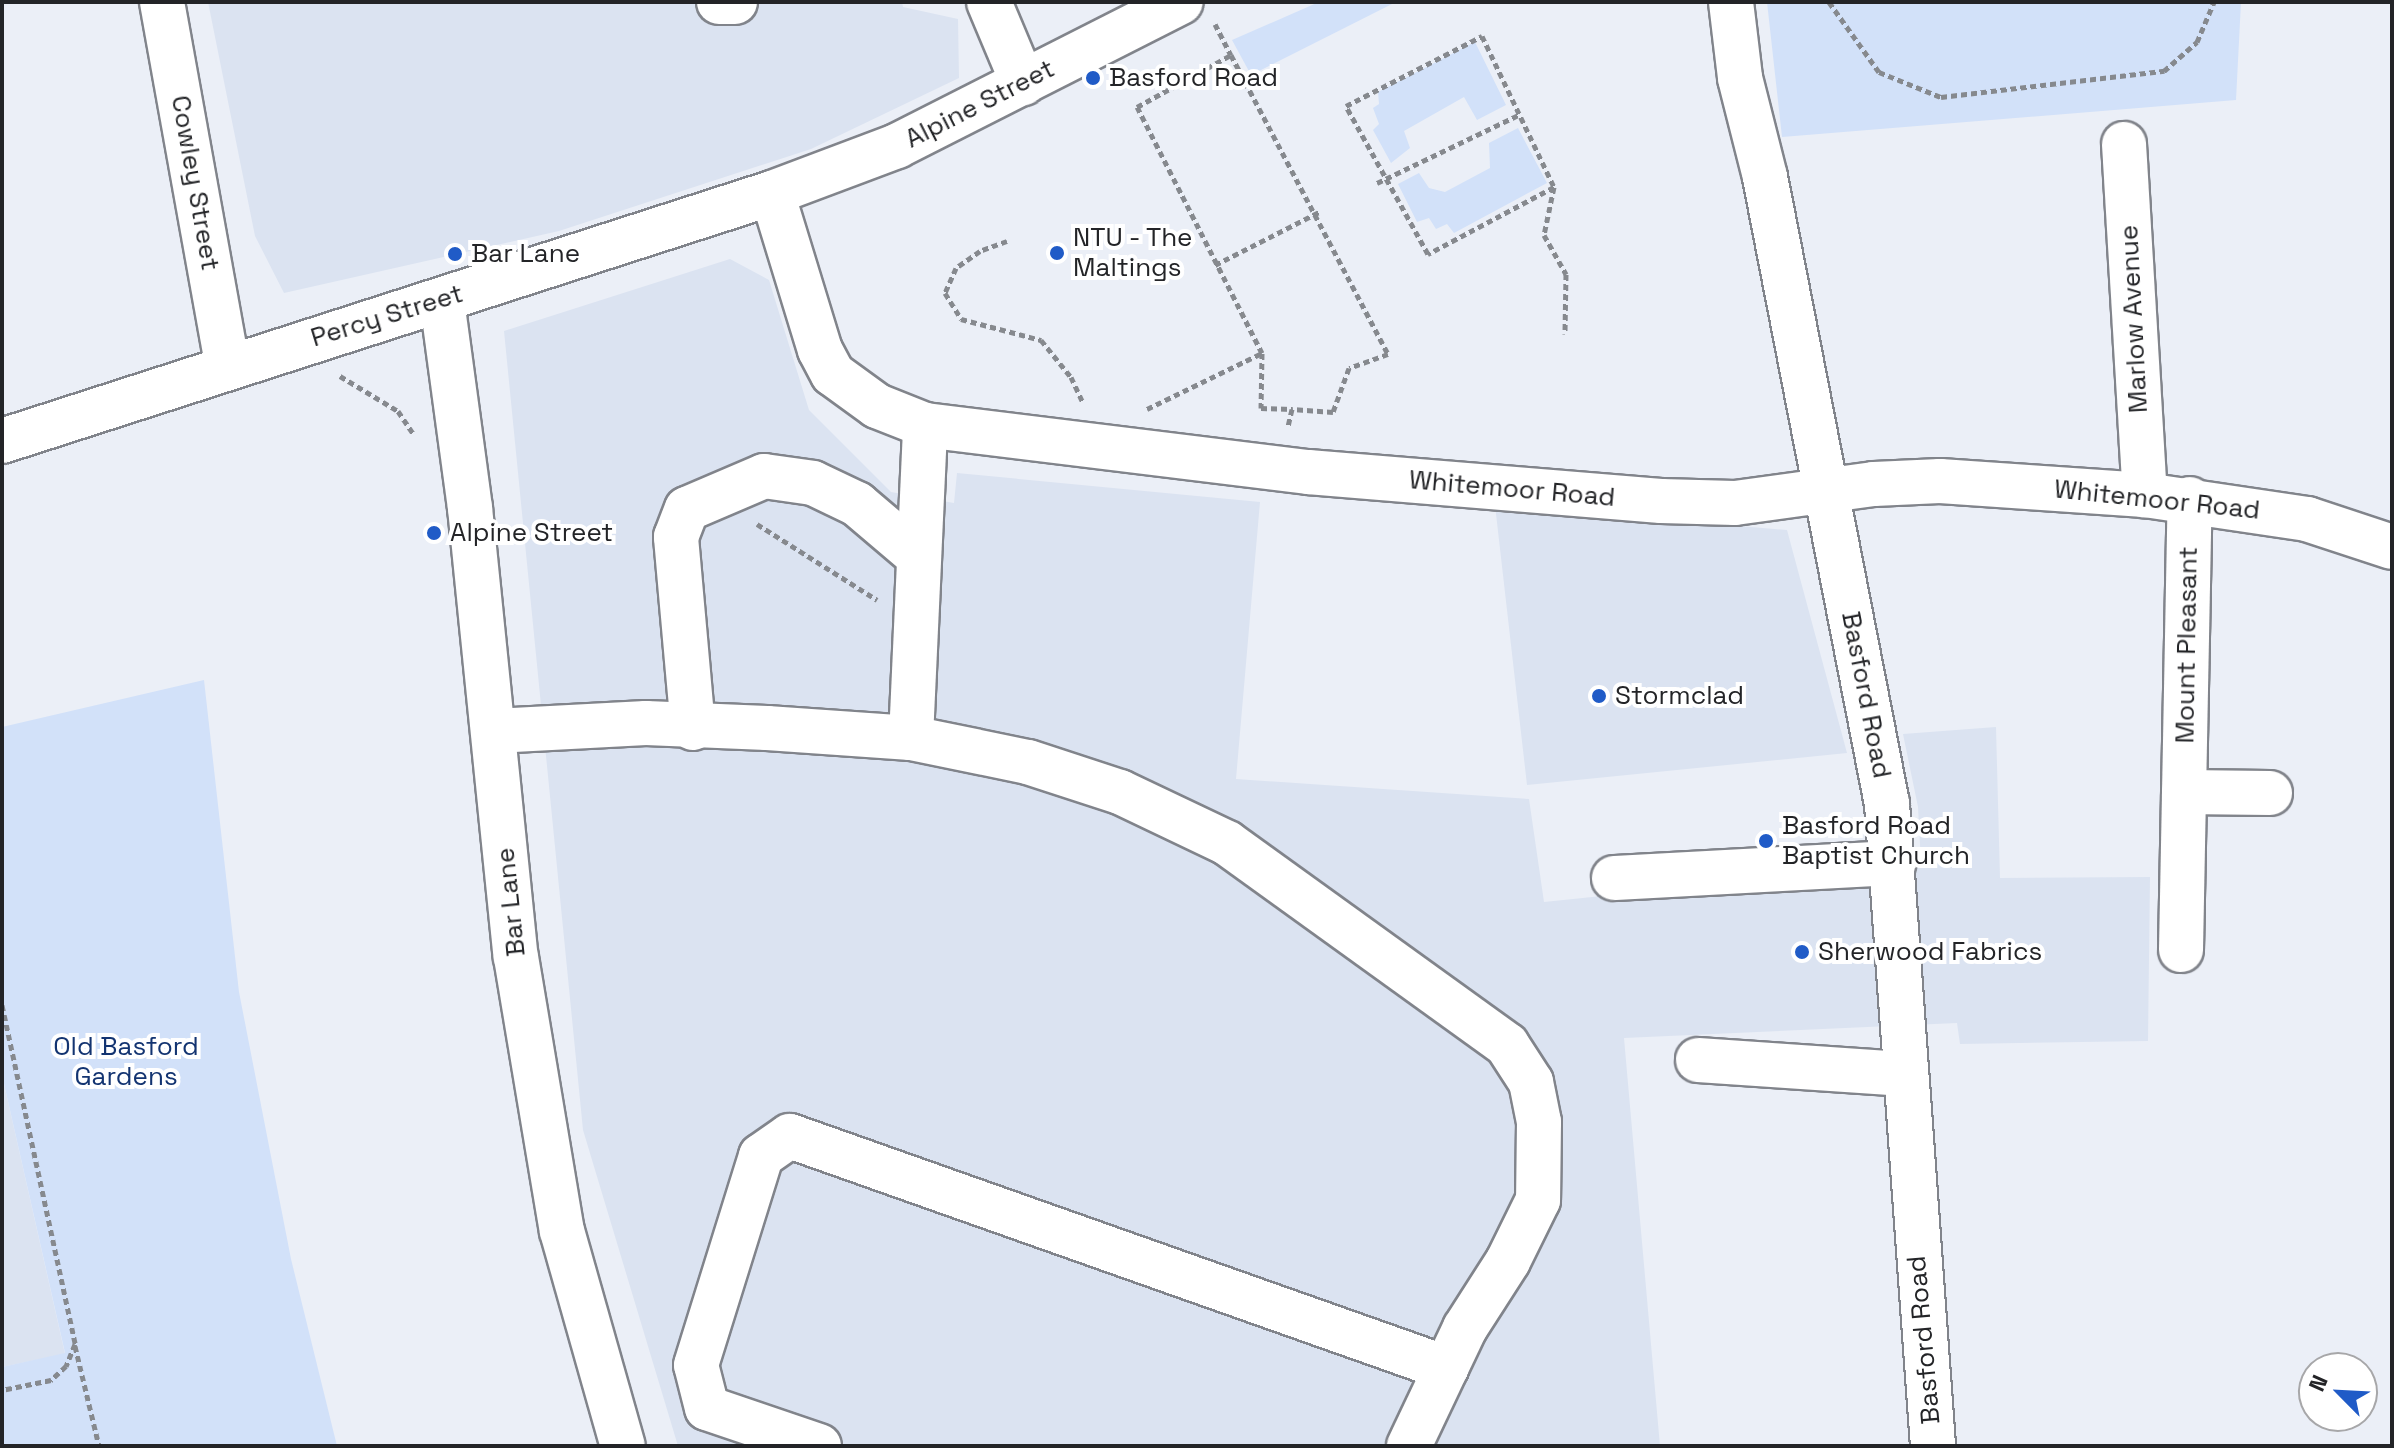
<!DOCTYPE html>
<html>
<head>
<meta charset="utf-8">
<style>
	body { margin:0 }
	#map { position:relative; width:2394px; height:1448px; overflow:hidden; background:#ebeff7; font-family:"Space Grotesk",sans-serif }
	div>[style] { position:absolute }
	.built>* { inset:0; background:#dbe3f1 }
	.green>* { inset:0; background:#d2e1f9 }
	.path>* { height:5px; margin-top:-2.5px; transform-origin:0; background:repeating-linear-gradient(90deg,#86898e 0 6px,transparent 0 10px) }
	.roads { filter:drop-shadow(2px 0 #81848b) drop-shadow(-2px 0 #81848b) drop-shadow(0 2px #81848b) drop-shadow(0 -2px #81848b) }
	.minor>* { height:44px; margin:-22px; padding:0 22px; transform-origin:22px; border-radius:22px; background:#fff }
	.dots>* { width:22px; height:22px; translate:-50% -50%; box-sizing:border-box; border:4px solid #fff; border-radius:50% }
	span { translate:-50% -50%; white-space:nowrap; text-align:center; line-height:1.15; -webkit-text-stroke:8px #fff; paint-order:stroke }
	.poi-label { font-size:26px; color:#232427 }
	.left { translate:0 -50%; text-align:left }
	.street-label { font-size:26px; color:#232427 }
	.park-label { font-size:26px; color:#133471 }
	.frame { position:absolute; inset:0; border:4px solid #232427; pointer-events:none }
	.north { position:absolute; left:2298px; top:1352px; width:80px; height:80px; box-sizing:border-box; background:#fff; border:2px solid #a7a7a9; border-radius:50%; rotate:294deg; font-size:22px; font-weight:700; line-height:32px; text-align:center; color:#232427 }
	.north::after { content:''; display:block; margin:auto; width:28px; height:36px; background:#205bc7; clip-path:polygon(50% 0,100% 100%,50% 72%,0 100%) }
</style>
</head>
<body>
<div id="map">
	<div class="built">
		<div style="clip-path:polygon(208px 2px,902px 2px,903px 7px,958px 19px,959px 78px,811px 149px,559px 231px,284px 293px,255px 236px)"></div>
		<div style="clip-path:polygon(730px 259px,769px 280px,809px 410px,891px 492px,954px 503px,957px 473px,1260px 502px,1236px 779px,1529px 799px,1544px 902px,1921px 863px,1918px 807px,1903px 734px,1996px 727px,2000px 878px,2150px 877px,2148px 1041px,1960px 1044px,1957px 1023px,1624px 1038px,1660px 1446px,678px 1446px,583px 1130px,504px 331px)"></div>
		<div style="clip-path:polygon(1495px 505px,1787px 530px,1847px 753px,1527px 785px)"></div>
		<div style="clip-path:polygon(2px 1075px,65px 1354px,2px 1367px)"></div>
	</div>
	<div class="green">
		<div style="clip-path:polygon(1319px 2px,1396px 2px,1251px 75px,1232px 40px)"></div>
		<div style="clip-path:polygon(1767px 2px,2241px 2px,2236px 100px,1782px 137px)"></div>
		<div style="clip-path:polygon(1475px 42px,1506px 105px,1477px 120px,1464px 97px,1404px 131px,1410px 148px,1391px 163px,1373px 130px,1379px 124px,1373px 108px,1379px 104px,1378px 92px)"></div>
		<div style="clip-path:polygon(1518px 128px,1547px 183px,1454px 233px,1447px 224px,1436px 229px,1429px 218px,1417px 222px,1398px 184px,1419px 173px,1429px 188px,1445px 192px,1490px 168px,1489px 143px)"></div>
		<div style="clip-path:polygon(204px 680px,239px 992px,291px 1259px,337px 1446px,2px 1446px,2px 1367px,65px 1353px,2px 1075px,2px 727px)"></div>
	</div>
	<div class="path">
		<div style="left:1829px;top:2px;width:86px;rotate:54.5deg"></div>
		<div style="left:1879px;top:72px;width:67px;rotate:22deg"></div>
		<div style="left:1941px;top:97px;width:225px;rotate:-6.7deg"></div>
		<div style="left:2164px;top:71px;width:44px;rotate:-41.3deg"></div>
		<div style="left:2197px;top:42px;width:43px;rotate:-67deg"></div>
		<div style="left:1215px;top:24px;width:35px;rotate:63deg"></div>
		<div style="left:1482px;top:36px;width:167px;rotate:64.5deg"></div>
		<div style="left:1554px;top:187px;width:143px;rotate:152deg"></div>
		<div style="left:1428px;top:254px;width:169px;rotate:-119deg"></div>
		<div style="left:1346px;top:106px;width:153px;rotate:-27.2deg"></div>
		<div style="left:1377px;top:183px;width:157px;rotate:-25.7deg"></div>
		<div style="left:1554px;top:187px;width:49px;rotate:101.8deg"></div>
		<div style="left:1544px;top:235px;width:45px;rotate:60.6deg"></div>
		<div style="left:1566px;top:274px;width:60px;rotate:91deg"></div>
		<div style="left:1007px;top:241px;width:29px;rotate:160deg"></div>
		<div style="left:980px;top:251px;width:29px;rotate:145deg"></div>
		<div style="left:956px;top:268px;width:27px;rotate:114deg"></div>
		<div style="left:945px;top:293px;width:31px;rotate:58deg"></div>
		<div style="left:961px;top:319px;width:83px;rotate:14.7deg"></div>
		<div style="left:1041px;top:340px;width:48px;rotate:51deg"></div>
		<div style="left:1071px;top:377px;width:29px;rotate:65deg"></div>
		<div style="left:1215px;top:265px;width:119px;rotate:-27deg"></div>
		<div style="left:1262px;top:353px;width:55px;rotate:91deg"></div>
		<div style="left:1261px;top:408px;width:31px;rotate:2deg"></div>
		<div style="left:1292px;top:409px;width:17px;rotate:103deg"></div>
		<div style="left:340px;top:376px;width:68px;rotate:31.1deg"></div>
		<div style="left:398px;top:411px;width:29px;rotate:56deg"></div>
		<div style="left:1147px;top:409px;width:128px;rotate:-26deg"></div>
		<div style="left:1262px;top:353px;width:276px;rotate:-116.9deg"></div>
		<div style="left:1137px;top:107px;width:107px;rotate:-29deg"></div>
		<div style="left:1231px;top:55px;width:338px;rotate:62.3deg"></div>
		<div style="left:1388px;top:354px;width:41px;rotate:160.3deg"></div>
		<div style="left:1349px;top:368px;width:47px;rotate:110deg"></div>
		<div style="left:1333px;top:412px;width:41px;rotate:-175.8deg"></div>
		<div style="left:757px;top:524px;width:142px;rotate:32.3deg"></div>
		<div style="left:2px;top:1005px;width:347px;rotate:77.8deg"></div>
		<div style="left:75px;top:1344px;width:24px;rotate:112deg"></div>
		<div style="left:66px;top:1366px;width:21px;rotate:137deg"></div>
		<div style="left:51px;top:1380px;width:50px;rotate:168.5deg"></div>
		<div style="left:75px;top:1346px;width:103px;rotate:76.5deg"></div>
	</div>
	<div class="roads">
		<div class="minor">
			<div style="left:162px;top:2px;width:369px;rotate:79.8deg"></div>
			<div style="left:719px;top:2px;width:16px"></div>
			<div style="left:989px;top:2px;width:88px;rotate:67.2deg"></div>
			<div style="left:1731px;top:2px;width:77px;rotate:83.2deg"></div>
			<div style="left:1740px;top:78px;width:102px;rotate:75.8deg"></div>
			<div style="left:1765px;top:177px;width:639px;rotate:78.99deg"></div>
			<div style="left:1887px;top:804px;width:644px;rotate:85.9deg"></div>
			<div style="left:2124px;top:144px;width:352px;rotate:86.6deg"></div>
			<div style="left:772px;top:193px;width:164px;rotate:73deg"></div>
			<div style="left:820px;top:350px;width:27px;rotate:62deg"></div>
			<div style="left:833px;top:374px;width:54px;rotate:36deg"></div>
			<div style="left:877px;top:406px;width:52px;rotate:21.6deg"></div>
			<div style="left:925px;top:425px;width:386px;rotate:7deg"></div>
			<div style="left:1308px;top:472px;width:354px;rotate:4.7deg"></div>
			<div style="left:1661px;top:501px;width:74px;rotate:1.5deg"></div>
			<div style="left:1735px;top:503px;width:140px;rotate:-7.8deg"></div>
			<div style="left:1874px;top:484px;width:66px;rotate:-2.6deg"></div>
			<div style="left:1940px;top:481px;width:205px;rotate:3.9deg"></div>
			<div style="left:2145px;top:495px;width:164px;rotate:8.4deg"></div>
			<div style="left:2307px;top:519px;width:89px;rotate:18.2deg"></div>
			<div style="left:442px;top:301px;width:209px;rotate:82.3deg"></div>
			<div style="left:470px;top:508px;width:451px;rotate:84.2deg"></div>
			<div style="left:516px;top:957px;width:278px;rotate:80.5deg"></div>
			<div style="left:562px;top:1231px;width:223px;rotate:74.2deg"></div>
			<div style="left:2px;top:441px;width:809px;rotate:-17.85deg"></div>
			<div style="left:772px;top:193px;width:134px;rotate:-20.6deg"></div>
			<div style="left:897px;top:146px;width:318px;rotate:-26.9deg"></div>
			<div style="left:693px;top:728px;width:192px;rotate:-95.1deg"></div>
			<div style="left:676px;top:537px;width:30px;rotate:-69deg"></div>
			<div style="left:687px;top:509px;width:84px;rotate:-23.2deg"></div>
			<div style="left:764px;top:476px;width:49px;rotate:8.1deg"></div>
			<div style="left:813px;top:483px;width:49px;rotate:25.5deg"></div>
			<div style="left:857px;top:504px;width:80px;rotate:40.4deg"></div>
			<div style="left:494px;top:731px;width:152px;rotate:-3deg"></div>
			<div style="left:646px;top:723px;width:121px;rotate:2.4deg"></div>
			<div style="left:767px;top:728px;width:144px;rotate:4deg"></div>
			<div style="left:911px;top:738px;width:119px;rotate:11.6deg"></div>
			<div style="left:1028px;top:762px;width:97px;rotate:18.1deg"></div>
			<div style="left:1120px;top:792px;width:119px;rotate:25.5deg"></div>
			<div style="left:1227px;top:843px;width:345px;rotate:35.8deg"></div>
			<div style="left:1507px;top:1045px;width:44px;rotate:57deg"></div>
			<div style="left:1531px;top:1082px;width:41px;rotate:78.7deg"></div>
			<div style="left:1539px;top:1122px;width:78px;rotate:90.7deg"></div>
			<div style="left:1538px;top:1200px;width:68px;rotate:116.2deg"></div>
			<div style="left:1508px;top:1261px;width:80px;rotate:122.7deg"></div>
			<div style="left:1465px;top:1328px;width:131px;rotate:115.4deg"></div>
			<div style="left:911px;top:738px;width:313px;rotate:-87.4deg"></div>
			<div style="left:2184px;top:792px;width:86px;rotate:0.7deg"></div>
			<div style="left:1614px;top:878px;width:280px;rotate:-3.1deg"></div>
			<div style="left:2181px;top:950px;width:451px;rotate:-88.9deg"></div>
			<div style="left:1698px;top:1060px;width:208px;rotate:3.9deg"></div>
			<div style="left:819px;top:1446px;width:118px;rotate:-161.3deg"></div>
			<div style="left:707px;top:1408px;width:44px;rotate:-104.3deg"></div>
			<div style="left:696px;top:1365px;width:219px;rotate:-72.7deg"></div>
			<div style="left:761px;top:1156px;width:35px;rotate:-35deg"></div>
			<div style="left:790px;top:1136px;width:696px;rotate:19.48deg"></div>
		</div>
	</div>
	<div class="dots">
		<div style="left:1093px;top:78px;background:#205bc7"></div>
		<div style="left:1057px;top:253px;background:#205bc7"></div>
		<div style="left:455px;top:254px;background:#205bc7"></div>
		<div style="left:434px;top:533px;background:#205bc7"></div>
		<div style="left:1599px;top:696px;background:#205bc7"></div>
		<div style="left:1766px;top:841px;background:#205bc7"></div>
		<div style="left:1802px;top:952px;background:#205bc7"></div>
	</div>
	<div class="poi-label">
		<span class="left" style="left:1109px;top:78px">Basford Road</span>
		<span class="left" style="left:1073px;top:253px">NTU - The<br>Maltings</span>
		<span class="left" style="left:471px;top:254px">Bar Lane</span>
		<span class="left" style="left:450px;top:533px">Alpine Street</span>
		<span class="left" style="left:1615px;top:696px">Stormclad</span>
		<span class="left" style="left:1782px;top:841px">Basford Road<br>Baptist Church</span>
		<span class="left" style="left:1818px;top:952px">Sherwood Fabrics</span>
	</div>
	<div class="street-label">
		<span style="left:980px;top:104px;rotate:-27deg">Alpine Street</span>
		<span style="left:195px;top:183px;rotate:80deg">Cowley Street</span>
		<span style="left:387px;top:316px;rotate:-17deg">Percy Street</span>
		<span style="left:2134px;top:319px;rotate:-93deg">Marlow Avenue</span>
		<span style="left:1512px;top:489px;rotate:5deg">Whitemoor Road</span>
		<span style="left:2157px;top:500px;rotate:6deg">Whitemoor Road</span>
		<span style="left:2187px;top:645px;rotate:-89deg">Mount Pleasant</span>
		<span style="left:1866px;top:695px;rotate:79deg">Basford Road</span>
		<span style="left:511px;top:902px;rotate:-96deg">Bar Lane</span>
		<span style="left:1924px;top:1340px;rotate:-95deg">Basford Road</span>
	</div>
	<div class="park-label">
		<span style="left:126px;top:1062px">Old Basford<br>Gardens</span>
	</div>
	<div class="frame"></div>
	<div class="north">N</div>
</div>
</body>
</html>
